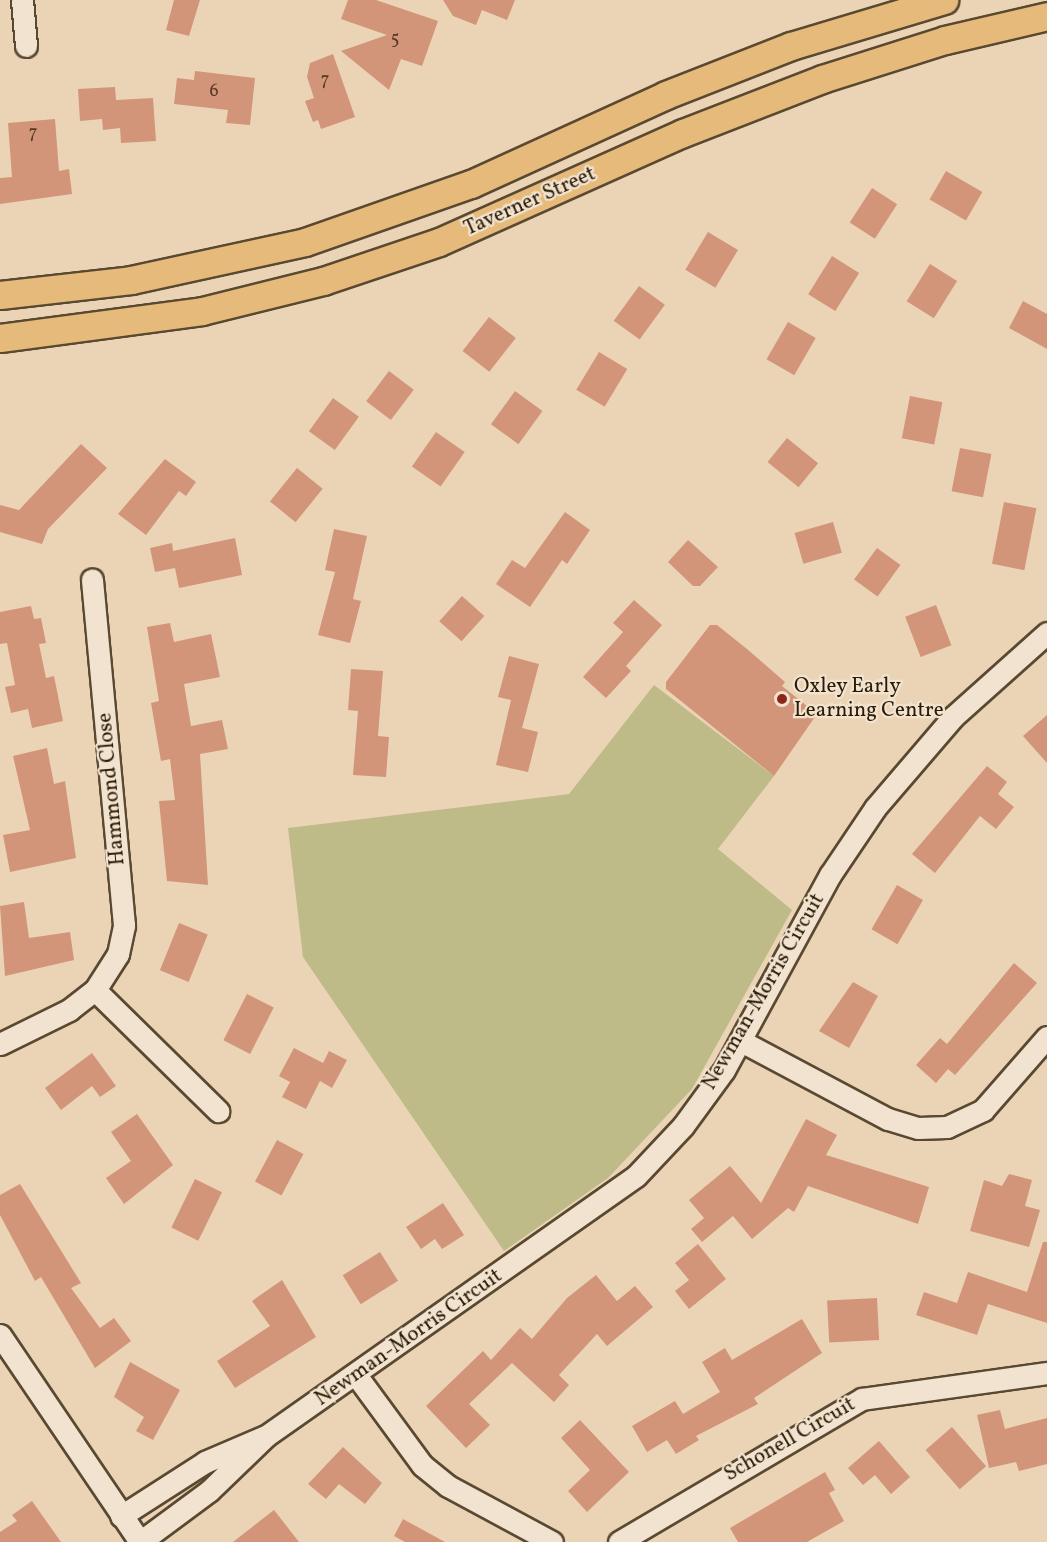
<!DOCTYPE html>
<html>
<head>
<meta charset="utf-8">
<style>
	body { margin:0 }
	#map { position:relative; width:1047px; height:1542px; overflow:hidden; background:#ebd4b6; font-family:Vollkorn,serif }
	div>[style] { position:absolute }
	.green>* { inset:0; background:#bebb89 }
	.building>* { inset:0; background:#d29579; transform-origin:0 0 }
	.roads { filter:drop-shadow(2px 0 #5a4931) drop-shadow(-2px 0 #5a4931) drop-shadow(0 2px #5a4931) drop-shadow(0 -2px #5a4931) }
	.minor>* { height:21px; margin:-10.5px; padding:0 10.5px; transform-origin:10.5px; border-radius:10.5px; background:#f2e3d0 }
	.major>* { height:27px; margin:-13.5px; padding:0 13.5px; transform-origin:13.5px; border-radius:13.5px; background:#e6ba7b }
	.dots>* { width:16px; height:16px; translate:-50% -50%; box-sizing:border-box; border:3px solid #f2e3d0; border-radius:50% }
	span { translate:-50% -50%; white-space:nowrap; text-align:center; line-height:1.15; -webkit-text-stroke:4.5px #f2e3d0; paint-order:stroke }
	.number-label { font-size:18px; color:#543a22 }
	.number-label span { -webkit-text-stroke-width:0 }
	.street-label { font-size:21px; color:#2a1b05 }
	.poi-label { font-size:21px; color:#2a1b05 }
	.left { translate:0 -50%; text-align:left }
</style>
</head>
<body>
<div id="map">
	<div class="green">
		<div style="clip-path:polygon(654px 685px,774px 776px,718px 849px,792px 910px,692px 1089px,608px 1178px,504px 1251px,303px 957px,288px 828px,569px 794px)"></div>
	</div>
	<div class="building">
		<div style="clip-path:polygon(174px 0,200px 0,189px 36px,166px 30px)"></div>
		<div style="clip-path:polygon(348px 0,376px 0,438px 21px,422px 66px,401px 59px,389px 90px,341px 51px,387px 35px,341px 19px)"></div>
		<div style="clip-path:polygon(443px 0,515px 0,507px 20px,482px 10px,476px 25px,453px 16px)"></div>
		<div style="clip-path:polygon(333px 54px,355px 117px,321px 129px,318px 120px,313px 122px,305px 101px,314px 98px,307px 77px,310px 63px)"></div>
		<div style="clip-path:polygon(195px 71px,255px 78px,250px 125px,226px 123px,228px 110px,174px 104px,177px 78px,194px 80px)"></div>
		<div style="clip-path:polygon(115px 87px,116px 100px,153px 98px,156px 141px,121px 143px,120px 128px,103px 130px,102px 119px,80px 121px,78px 89px)"></div>
		<div style="clip-path:polygon(55px 119px,59px 171px,69px 169px,72px 194px,0 204px,0 178px,12px 177px,8px 123px)"></div>
		<div style="left:946px;top:171px;width:42px;height:33px;rotate:30deg"></div>
		<div style="left:872px;top:188px;width:30px;height:41px;rotate:33deg"></div>
		<div style="left:708px;top:232px;width:35px;height:44px;rotate:31deg"></div>
		<div style="left:832px;top:256px;width:32px;height:45px;rotate:32deg"></div>
		<div style="left:930px;top:264px;width:32px;height:44px;rotate:32deg"></div>
		<div style="left:639px;top:286px;width:32px;height:43px;rotate:36deg"></div>
		<div style="clip-path:polygon(1023px 301px,1047px 314px,1047px 349px,1009px 328px)"></div>
		<div style="left:489px;top:317px;width:34px;height:43px;rotate:38deg"></div>
		<div style="left:788px;top:322px;width:32px;height:43px;rotate:30deg"></div>
		<div style="left:599px;top:352px;width:33px;height:44px;rotate:31deg"></div>
		<div style="left:389px;top:371px;width:31px;height:38px;rotate:37deg"></div>
		<div style="left:515px;top:391px;width:34px;height:41px;rotate:36deg"></div>
		<div style="left:910px;top:396px;width:33px;height:43px;rotate:11deg"></div>
		<div style="left:333px;top:398px;width:32px;height:41px;rotate:36deg"></div>
		<div style="left:436px;top:432px;width:35px;height:42px;rotate:35deg"></div>
		<div style="left:787px;top:438px;width:40px;height:31px;rotate:39deg"></div>
		<div style="clip-path:polygon(81px 444px,107px 468px,48px 529px,42px 544px,0 532px,0 505px,19px 510px)"></div>
		<div style="left:960px;top:448px;width:32px;height:44px;rotate:11deg"></div>
		<div style="clip-path:polygon(165px 459px,196px 482px,186px 496px,179px 491px,146px 535px,118px 514px)"></div>
		<div style="left:297px;top:468px;width:33px;height:43px;rotate:39deg"></div>
		<div style="left:1004px;top:502px;width:33px;height:63px;rotate:11deg"></div>
		<div style="clip-path:polygon(565px 512px,590px 530px,567px 564px,562px 560px,530px 607px,496px 584px,512px 560px,525px 568px)"></div>
		<div style="left:833px;top:522px;width:32px;height:40px;rotate:74deg"></div>
		<div style="clip-path:polygon(334px 529px,367px 536px,353px 599px,361px 601px,350px 643px,318px 635px,335px 572px,325px 570px)"></div>
		<div style="clip-path:polygon(235px 538px,242px 575px,179px 588px,175px 568px,155px 572px,150px 548px,172px 543px,173px 551px)"></div>
		<div style="clip-path:polygon(688px 540px,718px 567px,700px 586px,693px 586px,668px 562px)"></div>
		<div style="left:877px;top:548px;width:29px;height:39px;rotate:36deg"></div>
		<div style="left:462px;top:596px;width:30px;height:34px;rotate:42deg"></div>
		<div style="clip-path:polygon(634px 600px,662px 625px,626px 666px,631px 671px,606px 698px,583px 677px,623px 632px,613px 623px)"></div>
		<div style="left:936px;top:605px;width:43px;height:33px;rotate:69deg"></div>
		<div style="clip-path:polygon(31px 606px,34px 619px,41px 618px,46px 643px,39px 644px,46px 678px,54px 676px,63px 721px,32px 728px,28px 709px,11px 713px,5px 687px,15px 685px,7px 643px,0 644px,0 612px)"></div>
		<div style="clip-path:polygon(170px 623px,174px 642px,211px 634px,220px 677px,184px 684px,191px 726px,222px 720px,228px 749px,200px 754px,208px 885px,167px 881px,159px 801px,175px 800px,170px 759px,161px 761px,151px 703px,159px 701px,147px 627px)"></div>
		<div style="clip-path:polygon(710px 625px,717px 625px,747px 649px,785px 682px,782px 686px,817px 714px,774px 776px,666px 689px,666px 682px)"></div>
		<div style="clip-path:polygon(509px 656px,539px 664px,522px 728px,538px 732px,528px 772px,496px 765px,511px 700px,498px 697px)"></div>
		<div style="clip-path:polygon(351px 669px,383px 671px,378px 736px,389px 737px,386px 777px,353px 775px,358px 711px,348px 710px)"></div>
		<div style="clip-path:polygon(1047px 715px,1047px 763px,1023px 736px)"></div>
		<div style="clip-path:polygon(47px 748px,54px 784px,65px 781px,76px 858px,10px 872px,3px 835px,30px 830px,13px 756px)"></div>
		<div style="clip-path:polygon(987px 766px,1007px 782px,998px 794px,1014px 807px,996px 829px,980px 816px,935px 873px,912px 854px)"></div>
		<div style="left:897px;top:885px;width:30px;height:51px;rotate:30deg"></div>
		<div style="clip-path:polygon(24px 902px,29px 938px,70px 932px,74px 960px,5px 976px,0 906px)"></div>
		<div style="left:179px;top:923px;width:31px;height:51px;rotate:22deg"></div>
		<div style="clip-path:polygon(1014px 963px,1037px 983px,955px 1075px,948px 1069px,936px 1083px,916px 1065px,940px 1038px,947px 1044px)"></div>
		<div style="clip-path:polygon(853px 982px,878px 996px,849px 1048px,819px 1031px)"></div>
		<div style="left:247px;top:994px;width:30px;height:52px;rotate:27deg"></div>
		<div style="clip-path:polygon(294px 1048px,323px 1063px,329px 1051px,347px 1060px,332px 1088px,320px 1081px,306px 1109px,282px 1097px,290px 1082px,279px 1076px)"></div>
		<div style="clip-path:polygon(92px 1053px,116px 1086px,100px 1097px,92px 1086px,61px 1110px,45px 1088px)"></div>
		<div style="clip-path:polygon(137px 1114px,173px 1165px,124px 1204px,106px 1178px,131px 1161px,111px 1132px)"></div>
		<div style="clip-path:polygon(806px 1119px,837px 1135px,826px 1155px,929px 1187px,918px 1224px,808px 1186px,794px 1212px,788px 1208px,752px 1239px,733px 1216px,702px 1242px,691px 1229px,704px 1218px,689px 1200px,730px 1166px,761px 1203px)"></div>
		<div style="left:277px;top:1140px;width:30px;height:47px;rotate:28deg"></div>
		<div style="clip-path:polygon(1009px 1174px,1032px 1180px,1025px 1206px,1040px 1210px,1029px 1247px,970px 1231px,984px 1180px,1002px 1186px)"></div>
		<div style="left:195px;top:1179px;width:30px;height:54px;rotate:26deg"></div>
		<div style="clip-path:polygon(20px 1184px,81px 1283px,71px 1288px,100px 1328px,114px 1318px,131px 1341px,95px 1368px,41px 1277px,35px 1281px,0 1215px,0 1195px)"></div>
		<div style="clip-path:polygon(443px 1203px,464px 1235px,442px 1249px,435px 1239px,421px 1249px,406px 1227px)"></div>
		<div style="clip-path:polygon(1043px 1242px,1047px 1242px,1047px 1323px,988px 1304px,977px 1335px,916px 1315px,924px 1292px,957px 1303px,968px 1272px,1027px 1292px)"></div>
		<div style="clip-path:polygon(698px 1244px,726px 1279px,689px 1309px,675px 1291px,689px 1280px,675px 1263px)"></div>
		<div style="left:380px;top:1252px;width:34px;height:44px;rotate:58deg"></div>
		<div style="clip-path:polygon(596px 1275px,617px 1301px,635px 1286px,653px 1307px,607px 1346px,597px 1334px,559px 1375px,569px 1385px,554px 1402px,512px 1363px,469px 1404px,490px 1425px,466px 1448px,426px 1406px,483px 1351px,491px 1360px,520px 1328px,532px 1339px,567px 1298px)"></div>
		<div style="clip-path:polygon(282px 1280px,316px 1337px,235px 1388px,217px 1361px,270px 1326px,252px 1301px)"></div>
		<div style="left:877px;top:1298px;width:42px;height:50px;rotate:87deg"></div>
		<div style="clip-path:polygon(802px 1319px,822px 1353px,754px 1398px,758px 1404px,696px 1436px,699px 1440px,676px 1454px,667px 1440px,647px 1452px,632px 1426px,675px 1401px,683px 1414px,720px 1392px,702px 1362px,725px 1348px,732px 1360px)"></div>
		<div style="clip-path:polygon(130px 1362px,180px 1390px,153px 1440px,136px 1431px,144px 1417px,114px 1397px)"></div>
		<div style="clip-path:polygon(1000px 1410px,1005px 1429px,1047px 1418px,1047px 1464px,1019px 1471px,1016px 1462px,989px 1468px,977px 1415px)"></div>
		<div style="clip-path:polygon(580px 1420px,629px 1472px,587px 1512px,568px 1491px,590px 1470px,561px 1438px)"></div>
		<div style="left:952px;top:1427px;width:52px;height:35px;rotate:49deg"></div>
		<div style="clip-path:polygon(879px 1441px,910px 1477px,891px 1494px,875px 1475px,863px 1485px,848px 1468px)"></div>
		<div style="clip-path:polygon(343px 1447px,382px 1483px,365px 1504px,339px 1484px,326px 1499px,308px 1484px)"></div>
		<div style="clip-path:polygon(825px 1472px,835px 1490px,829px 1493px,844px 1521px,807px 1542px,738px 1542px,730px 1528px)"></div>
		<div style="clip-path:polygon(32px 1501px,61px 1542px,0 1542px,0 1532px,17px 1521px,12px 1515px)"></div>
		<div style="clip-path:polygon(274px 1510px,299px 1542px,233px 1542px)"></div>
		<div style="clip-path:polygon(403px 1519px,445px 1542px,405px 1542px,394px 1536px)"></div>
	</div>
	<div class="roads">
		<div class="minor">
			<div style="left:22px;top:0;width:46px;rotate:85deg"></div>
			<div style="left:95px;top:990px;width:173px;rotate:44.5deg"></div>
			<div style="left:741px;top:1041px;width:166px;rotate:28deg"></div>
			<div style="left:888px;top:1119px;width:31px;rotate:17deg"></div>
			<div style="left:918px;top:1128px;width:29px;rotate:-2deg"></div>
			<div style="left:947px;top:1127px;width:40px;rotate:-25deg"></div>
			<div style="left:983px;top:1110px;width:97px;rotate:-48.8deg"></div>
			<div style="left:0;top:1044px;width:77px;rotate:-26.2deg"></div>
			<div style="left:69px;top:1010px;width:33px;rotate:-38deg"></div>
			<div style="left:95px;top:990px;width:43px;rotate:-57.4deg"></div>
			<div style="left:118px;top:954px;width:30px;rotate:-78deg"></div>
			<div style="left:124px;top:925px;width:347px;rotate:-95.3deg"></div>
			<div style="left:0;top:1335px;width:250px;rotate:55.9deg"></div>
			<div style="left:356px;top:1375px;width:112px;rotate:53.7deg"></div>
			<div style="left:422px;top:1465px;width:33px;rotate:39deg"></div>
			<div style="left:448px;top:1486px;width:118px;rotate:28.3deg"></div>
			<div style="left:121px;top:1516px;width:100px;rotate:-32.7deg"></div>
			<div style="left:205px;top:1462px;width:63px;rotate:-23.3deg"></div>
			<div style="left:140px;top:1542px;width:86px;rotate:-36.5deg"></div>
			<div style="left:209px;top:1491px;width:79px;rotate:-44deg"></div>
			<div style="left:266px;top:1436px;width:452px;rotate:-35.1deg"></div>
			<div style="left:636px;top:1176px;width:69px;rotate:-46.8deg"></div>
			<div style="left:683px;top:1126px;width:69px;rotate:-53.8deg"></div>
			<div style="left:724px;top:1070px;width:222px;rotate:-61.5deg"></div>
			<div style="left:830px;top:875px;width:81px;rotate:-56.1deg"></div>
			<div style="left:875px;top:808px;width:120px;rotate:-49.4deg"></div>
			<div style="left:953px;top:717px;width:126px;rotate:-41.8deg"></div>
			<div style="left:619px;top:1542px;width:282px;rotate:-30.5deg"></div>
			<div style="left:862px;top:1399px;width:187px;rotate:-8deg"></div>
		</div>
		<div class="major">
			<div style="left:0;top:295px;width:132px;rotate:-6.5deg"></div>
			<div style="left:131px;top:280px;width:178px;rotate:-12.3deg"></div>
			<div style="left:305px;top:242px;width:176px;rotate:-19.3deg"></div>
			<div style="left:471px;top:184px;width:214px;rotate:-24.5deg"></div>
			<div style="left:666px;top:95px;width:134px;rotate:-21.4deg"></div>
			<div style="left:791px;top:46px;width:160px;rotate:-16.7deg"></div>
			<div style="left:0;top:338px;width:204px;rotate:-7.6deg"></div>
			<div style="left:202px;top:311px;width:125px;rotate:-13.9deg"></div>
			<div style="left:323px;top:281px;width:122px;rotate:-18.6deg"></div>
			<div style="left:439px;top:242px;width:267px;rotate:-24.1deg"></div>
			<div style="left:683px;top:133px;width:149px;rotate:-21.2deg"></div>
			<div style="left:822px;top:79px;width:129px;rotate:-17.6deg"></div>
			<div style="left:945px;top:40px;width:105px;rotate:-13.2deg"></div>
		</div>
	</div>
	<div class="dots">
		<div style="left:782px;top:699px;background:#8f2418"></div>
	</div>
	<div class="number-label">
		<span style="left:395px;top:40px">5</span>
		<span style="left:325px;top:81px">7</span>
		<span style="left:214px;top:92px">6</span>
		<span style="left:33px;top:134px">7</span>
	</div>
	<div class="street-label">
		<span style="left:530px;top:202px;rotate:-24deg">Taverner Street</span>
		<span style="left:112px;top:789px;rotate:-95deg">Hammond Close</span>
		<span style="left:764px;top:992px;rotate:-60deg">Newman-Morris Circuit</span>
		<span style="left:409px;top:1338px;rotate:-35deg">Newman-Morris Circuit</span>
		<span style="left:790px;top:1440px;rotate:-30deg">Schonell Circuit</span>
	</div>
	<div class="poi-label">
		<span class="left" style="left:794px;top:699px">Oxley Early<br>Learning Centre</span>
	</div>
</div>
</body>
</html>
